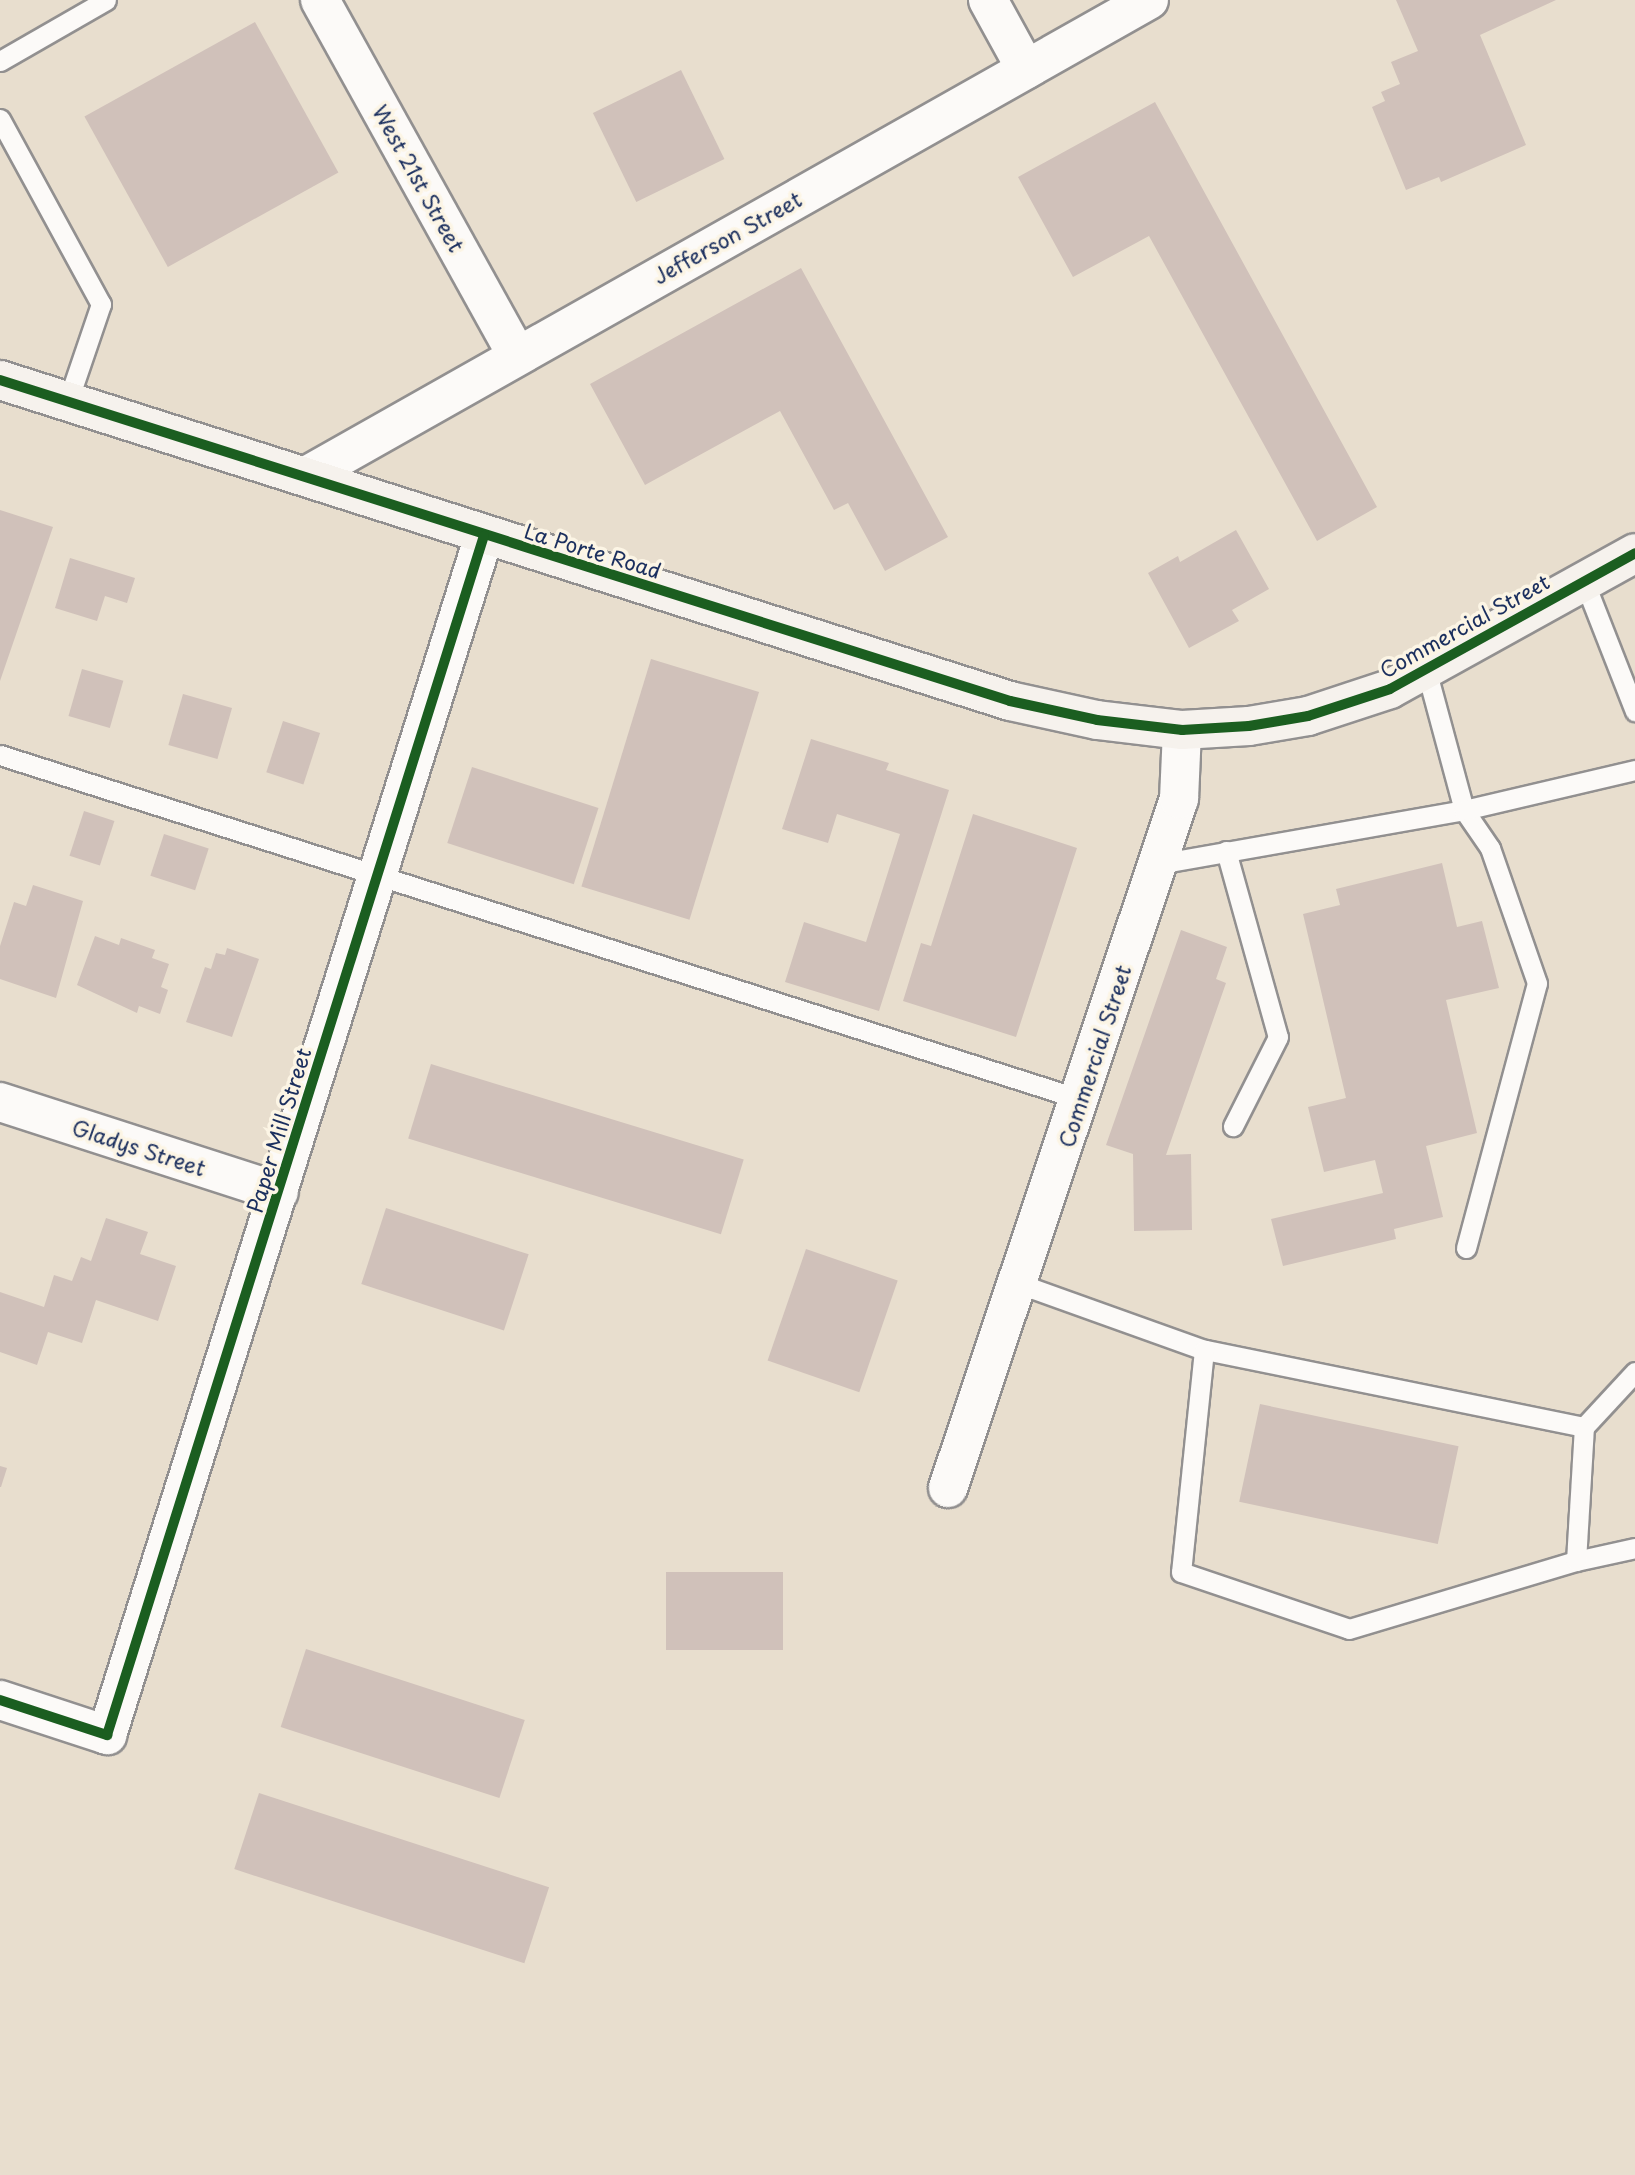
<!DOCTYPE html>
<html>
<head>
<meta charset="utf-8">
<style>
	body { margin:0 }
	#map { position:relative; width:1635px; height:2175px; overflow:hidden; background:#e8dece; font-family:"Playpen Sans",sans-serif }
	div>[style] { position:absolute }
	.building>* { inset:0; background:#d0c1ba; transform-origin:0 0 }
	.roads { filter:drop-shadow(2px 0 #929090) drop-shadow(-2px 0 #929090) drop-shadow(0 2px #929090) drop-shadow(0 -2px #929090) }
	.lane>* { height:19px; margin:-9.5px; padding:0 9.5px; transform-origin:9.5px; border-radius:9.5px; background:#fcfaf8 }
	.street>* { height:38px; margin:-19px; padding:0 19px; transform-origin:19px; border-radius:19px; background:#fcfaf8 }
	.secondary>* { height:38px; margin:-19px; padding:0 19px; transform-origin:19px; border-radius:19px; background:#f6f2ed }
	.cycleway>* { height:10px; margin:-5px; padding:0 5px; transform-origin:5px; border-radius:5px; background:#1b5e20 }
	span { translate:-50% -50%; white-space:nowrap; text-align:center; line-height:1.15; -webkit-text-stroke:7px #fcf5e5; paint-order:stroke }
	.street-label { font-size:21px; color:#1b2f5e }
</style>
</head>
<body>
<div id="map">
	<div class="building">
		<div style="clip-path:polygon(1396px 0,1556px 0,1480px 35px,1526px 145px,1441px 182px,1439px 177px,1406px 190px,1372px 107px,1385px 101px,1381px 92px,1400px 84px,1391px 62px,1418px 51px)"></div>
		<div style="left:255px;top:22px;width:172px;height:195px;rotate:61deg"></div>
		<div style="left:681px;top:70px;width:99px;height:98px;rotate:64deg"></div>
		<div style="clip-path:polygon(1155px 102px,1377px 507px,1317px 541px,1149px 236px,1073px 277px,1018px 177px)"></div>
		<div style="clip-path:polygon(801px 268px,948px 537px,885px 571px,848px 503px,834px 510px,780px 411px,645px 485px,590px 384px)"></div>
		<div style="clip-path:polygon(0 510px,53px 527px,0 681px)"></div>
		<div style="clip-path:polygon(1236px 530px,1269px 589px,1232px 610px,1239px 621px,1189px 648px,1148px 573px,1178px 556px,1180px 562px)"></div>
		<div style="clip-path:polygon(70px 558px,135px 578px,127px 603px,105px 596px,97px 621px,55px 608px)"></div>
		<div style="left:651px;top:659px;width:113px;height:238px;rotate:17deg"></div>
		<div style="left:82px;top:669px;width:43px;height:49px;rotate:16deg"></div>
		<div style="left:183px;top:694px;width:51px;height:53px;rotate:16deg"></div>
		<div style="left:283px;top:721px;width:39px;height:54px;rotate:18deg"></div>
		<div style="clip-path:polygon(811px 739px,889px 763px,886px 770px,949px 790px,879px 1011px,785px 982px,804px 922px,866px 942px,900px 834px,837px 814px,828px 843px,782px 829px)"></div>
		<div style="left:472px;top:767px;width:133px;height:80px;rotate:18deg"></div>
		<div style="left:84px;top:811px;width:32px;height:47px;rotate:18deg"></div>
		<div style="clip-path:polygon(973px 814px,1077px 848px,1016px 1037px,903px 1001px,921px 943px,931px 946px)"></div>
		<div style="left:164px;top:834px;width:47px;height:44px;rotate:18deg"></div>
		<div style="clip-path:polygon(1442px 863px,1457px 927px,1482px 921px,1499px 988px,1446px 1000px,1477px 1133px,1426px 1146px,1443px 1217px,1394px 1229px,1396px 1239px,1283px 1266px,1271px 1219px,1383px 1193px,1375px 1160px,1324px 1172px,1308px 1107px,1346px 1098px,1303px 914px,1340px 905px,1336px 889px)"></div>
		<div style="clip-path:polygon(33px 885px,83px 901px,56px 998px,0 979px,0 946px,14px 902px,26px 906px)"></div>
		<div style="clip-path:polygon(1181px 930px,1227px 947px,1216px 979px,1226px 983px,1166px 1155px,1191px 1154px,1192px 1230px,1134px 1231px,1133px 1154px,1106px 1145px)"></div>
		<div style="clip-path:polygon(95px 936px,119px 945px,121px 938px,155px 950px,152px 958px,169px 964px,161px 987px,168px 990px,160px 1014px,139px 1006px,137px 1013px,77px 985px)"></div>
		<div style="clip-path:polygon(227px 948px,259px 959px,232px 1037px,186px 1022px,205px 967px,211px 969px,216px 953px,225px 955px)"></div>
		<div style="left:431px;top:1064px;width:327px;height:78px;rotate:17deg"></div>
		<div style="left:386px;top:1208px;width:150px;height:80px;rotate:18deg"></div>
		<div style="clip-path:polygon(106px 1218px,148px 1232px,140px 1254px,176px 1266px,158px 1321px,96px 1300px,82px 1343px,48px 1332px,37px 1365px,0 1352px,0 1292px,44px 1307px,54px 1275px,72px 1281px,81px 1257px,91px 1261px)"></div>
		<div style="left:806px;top:1249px;width:97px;height:118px;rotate:19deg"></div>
		<div style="left:1260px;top:1404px;width:203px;height:100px;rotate:12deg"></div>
		<div style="clip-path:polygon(0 1466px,7px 1468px,1px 1487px,0 1487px)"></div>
		<div style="left:666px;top:1572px;width:117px;height:78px"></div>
		<div style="left:306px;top:1649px;width:230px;height:82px;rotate:18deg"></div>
		<div style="left:259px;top:1793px;width:305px;height:80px;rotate:18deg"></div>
	</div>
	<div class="roads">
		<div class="lane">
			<div style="left:0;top:61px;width:122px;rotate:-29.9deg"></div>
			<div style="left:0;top:119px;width:211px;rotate:61.4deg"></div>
			<div style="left:101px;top:304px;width:102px;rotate:108.8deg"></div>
			<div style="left:1584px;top:581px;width:140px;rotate:68.6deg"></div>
			<div style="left:0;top:755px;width:1133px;rotate:17.67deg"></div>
			<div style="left:1226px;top:851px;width:193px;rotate:74.4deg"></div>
			<div style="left:1278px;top:1037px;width:100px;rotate:116.8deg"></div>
			<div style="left:1158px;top:864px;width:311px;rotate:-10deg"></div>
			<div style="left:1464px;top:810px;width:146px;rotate:-105.1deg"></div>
			<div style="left:1466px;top:1248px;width:274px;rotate:-75deg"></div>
			<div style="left:1537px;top:983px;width:143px;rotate:-109.2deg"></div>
			<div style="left:1490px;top:848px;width:46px;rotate:-124.4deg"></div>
			<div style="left:1464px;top:810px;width:176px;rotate:-13.2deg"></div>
			<div style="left:1017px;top:1283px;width:199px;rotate:19.7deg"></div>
			<div style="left:1635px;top:1372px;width:75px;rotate:132.8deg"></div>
			<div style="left:1584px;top:1427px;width:388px;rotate:-168.5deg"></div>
			<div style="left:1204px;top:1350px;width:223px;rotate:95.9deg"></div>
			<div style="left:1181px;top:1572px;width:177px;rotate:18.7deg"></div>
			<div style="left:1349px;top:1629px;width:237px;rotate:-16.7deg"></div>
			<div style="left:1576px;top:1561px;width:60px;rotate:-12.4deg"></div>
			<div style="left:1576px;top:1561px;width:134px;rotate:-86.6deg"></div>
		</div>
		<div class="street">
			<div style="left:320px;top:0;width:406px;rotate:61deg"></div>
			<div style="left:988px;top:0;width:79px;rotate:61.2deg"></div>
			<div style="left:306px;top:476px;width:968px;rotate:-29.45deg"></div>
			<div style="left:0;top:1102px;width:293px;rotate:17.9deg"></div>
			<div style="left:948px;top:1488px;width:727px;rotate:-71.47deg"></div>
			<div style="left:1179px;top:799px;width:69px;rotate:-87.5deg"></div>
			<div style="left:0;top:1700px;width:113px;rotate:18.1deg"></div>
			<div style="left:107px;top:1735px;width:1257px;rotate:-72.55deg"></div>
		</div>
		<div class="secondary">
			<div style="left:0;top:380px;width:1060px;rotate:17.63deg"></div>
			<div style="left:1010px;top:701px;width:89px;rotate:12.3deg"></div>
			<div style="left:1097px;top:720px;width:86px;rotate:6.7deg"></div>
			<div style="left:1182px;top:730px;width:67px;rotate:-3.4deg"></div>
			<div style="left:1249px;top:726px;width:60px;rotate:-9.6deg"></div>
			<div style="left:1308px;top:716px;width:86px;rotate:-18.2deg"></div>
			<div style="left:1390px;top:689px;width:280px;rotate:-29deg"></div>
		</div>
	</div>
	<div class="cycleway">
		<div style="left:0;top:380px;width:1060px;rotate:17.63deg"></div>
		<div style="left:1010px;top:701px;width:89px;rotate:12.3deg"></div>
		<div style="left:1097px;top:720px;width:86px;rotate:6.7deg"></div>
		<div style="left:1182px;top:730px;width:67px;rotate:-3.4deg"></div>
		<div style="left:1249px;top:726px;width:60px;rotate:-9.6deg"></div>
		<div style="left:1308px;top:716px;width:86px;rotate:-18.2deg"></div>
		<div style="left:1390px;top:689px;width:280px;rotate:-29deg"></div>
		<div style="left:0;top:1700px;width:113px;rotate:18.1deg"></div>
		<div style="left:107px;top:1735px;width:1257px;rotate:-72.55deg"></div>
	</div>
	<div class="street-label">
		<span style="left:419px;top:178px;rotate:61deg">West 21st Street</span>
		<span style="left:727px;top:237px;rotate:-29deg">Jefferson Street</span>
		<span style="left:593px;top:550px;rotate:17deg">La Porte Road</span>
		<span style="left:1464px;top:625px;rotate:-29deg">Commercial Street</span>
		<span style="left:1094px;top:1056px;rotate:-72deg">Commercial Street</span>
		<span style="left:278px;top:1130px;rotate:-73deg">Paper Mill Street</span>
		<span style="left:139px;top:1147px;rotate:18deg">Gladys Street</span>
	</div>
</div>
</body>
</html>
